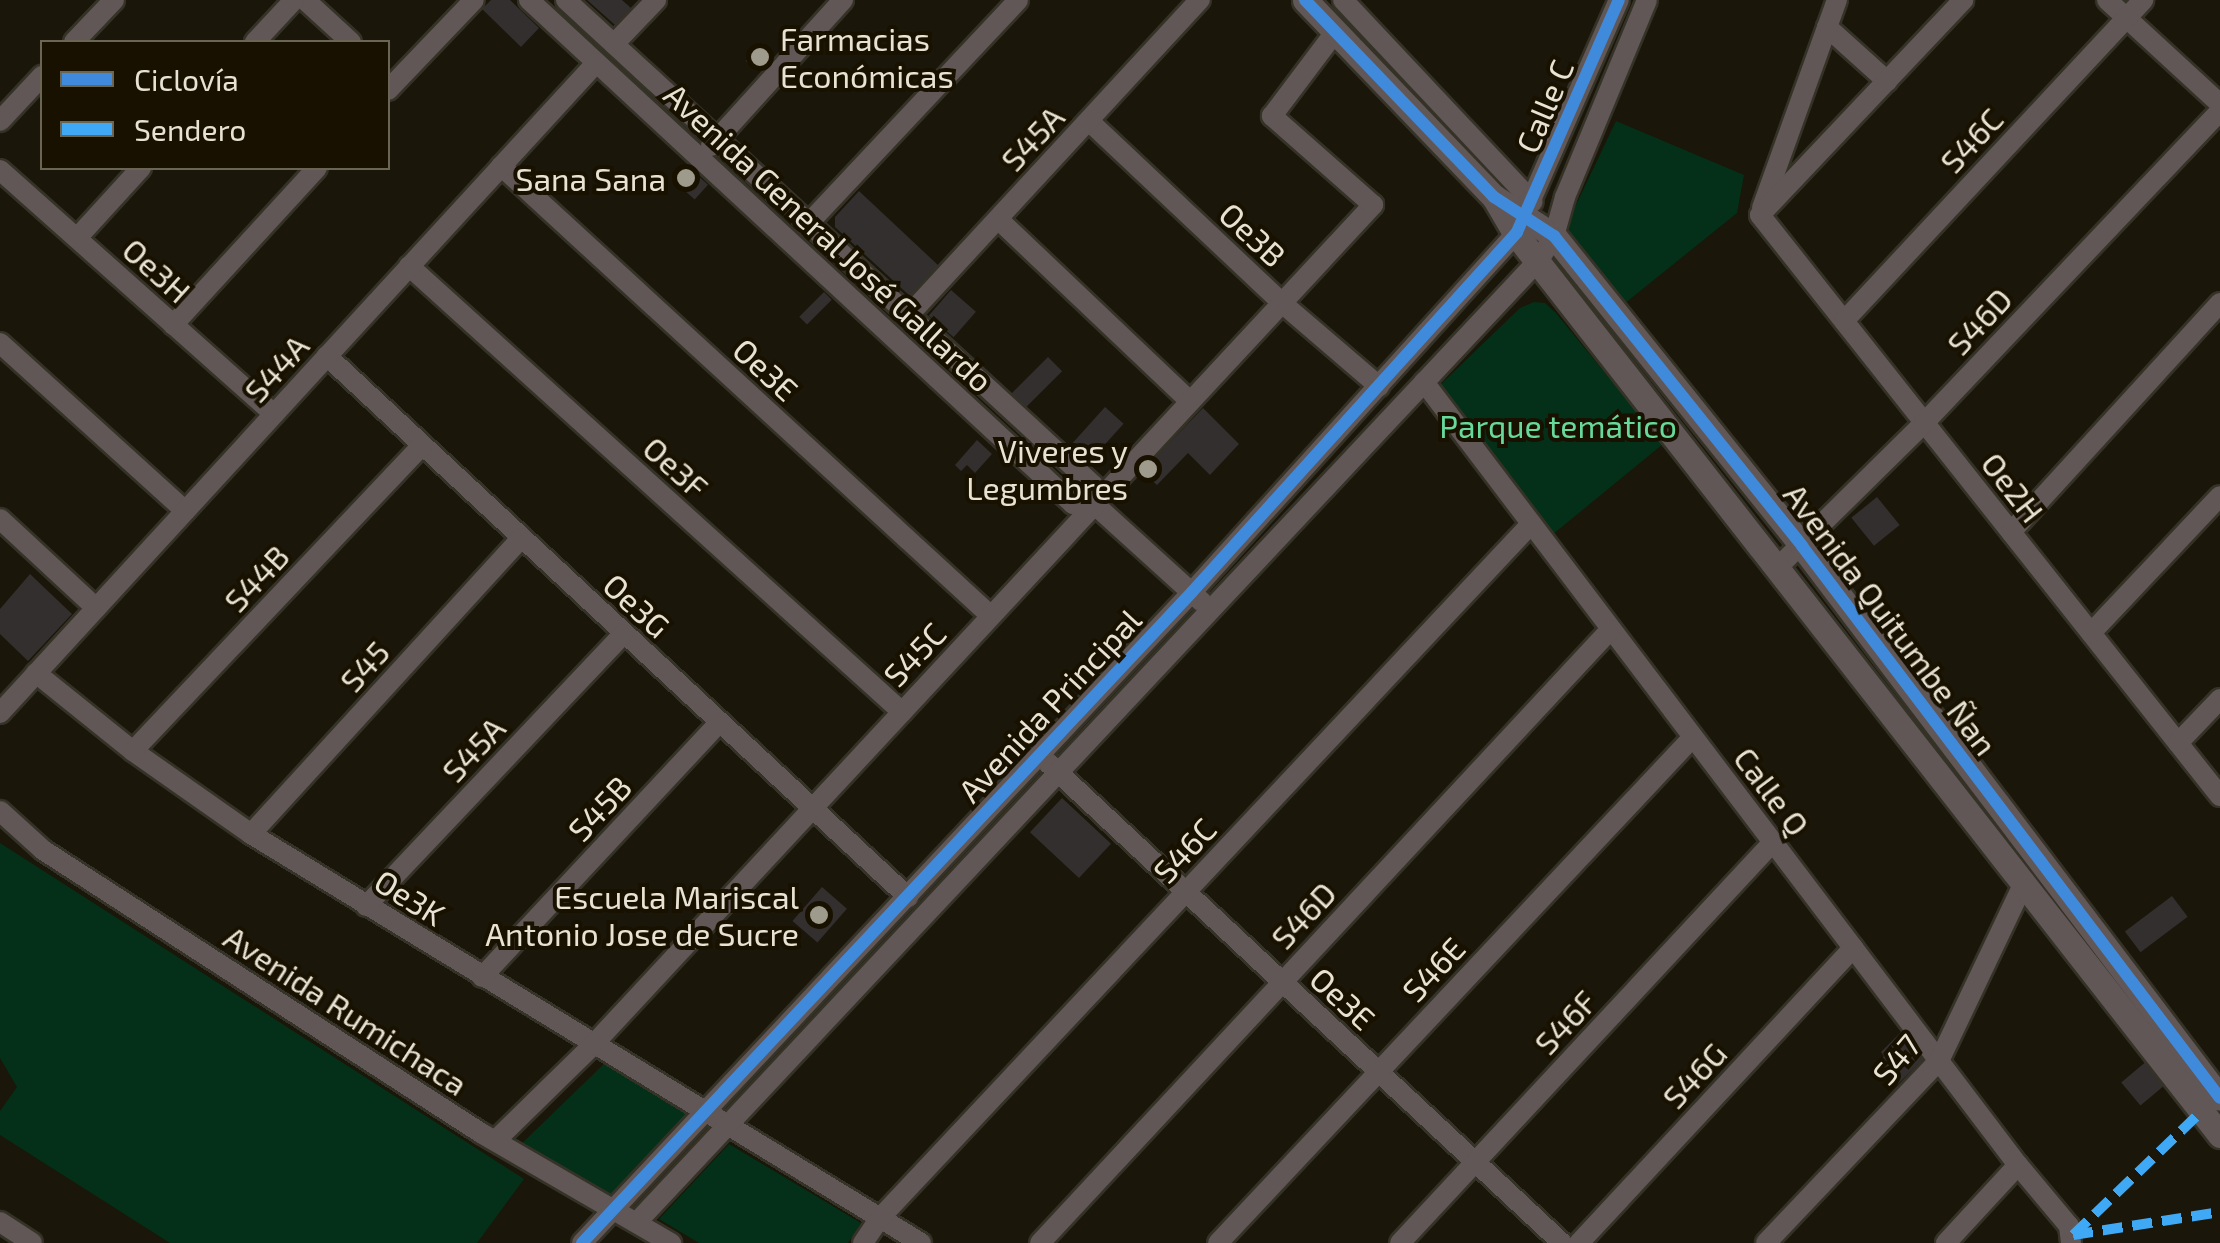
<!DOCTYPE html>
<html>
<head>
<meta charset="utf-8">
<style>
	body { margin:0 }
	#map { position:relative; width:2220px; height:1243px; overflow:hidden; background:#1a1609; font-family:"Exo 2",sans-serif }
	div>[style] { position:absolute }
	.green>* { inset:0; background:#043019 }
	.building>* { inset:0; background:#322f2e; transform-origin:0 0 }
	.roads { filter:drop-shadow(2px 0 #353227) drop-shadow(-2px 0 #353227) drop-shadow(0 2px #353227) drop-shadow(0 -2px #353227) }
	.minor>* { height:20px; margin:-10px; padding:0 10px; transform-origin:10px; border-radius:10px; background:#615756 }
	.tertiary>* { height:25px; margin:-12.5px; padding:0 12.5px; transform-origin:12.5px; border-radius:12.5px; background:#615756 }
	.quiet>* { height:10px; margin-top:-5px; transform-origin:0; background:repeating-linear-gradient(90deg,#3fa9f5 0 20px,transparent 0 30px) }
	.cycleway>* { height:12px; margin:-6px; padding:0 6px; transform-origin:6px; border-radius:6px; background:#408adc }
	.dots>* { width:28px; height:28px; translate:-50% -50%; box-sizing:border-box; border:5px solid #181100; border-radius:50% }
	span { translate:-50% -50%; white-space:nowrap; text-align:center; line-height:1.15; -webkit-text-stroke:8px #181100; paint-order:stroke }
	.poi-label { font-size:32px; color:#e7e2d3 }
	.left { translate:0 -50%; text-align:left }
	.right { translate:-100% -50%; text-align:right }
	.street-label { font-size:32px; color:#e7e2d3 }
	.park-label { font-size:32px; color:#66d99b }
	.legend { position:absolute; left:40px; top:40px; width:350px; height:130px; box-sizing:border-box; background:#181100; border:2px solid #6b6554; margin:0; padding:12px 18px; list-style:none; font-size:30px; color:#e7e2d3 }
	.legend li { display:flex; align-items:center; gap:20px; height:50px }
	.legend b { width:50px; border:2px solid #6b6554 }
</style>
</head>
<body>
<div id="map">
	<div class="green">
		<div style="clip-path:polygon(1616px 121px,1744px 175px,1737px 213px,1624px 304px,1563px 232px)"></div>
		<div style="clip-path:polygon(1534px 302px,1545px 303px,1556px 313px,1663px 444px,1552px 535px,1440px 385px,1520px 308px)"></div>
		<div style="clip-path:polygon(0 843px,524px 1179px,477px 1243px,170px 1243px,0 1135px,0 1111px,17px 1087px,0 1058px)"></div>
		<div style="clip-path:polygon(611px 1057px,707px 1115px,616px 1210px,514px 1151px)"></div>
		<div style="clip-path:polygon(729px 1144px,861px 1223px,848px 1243px,699px 1243px,659px 1219px)"></div>
	</div>
	<div class="building">
		<div style="clip-path:polygon(491px 0,510px 0,539px 28px,521px 47px,482px 9px)"></div>
		<div style="clip-path:polygon(587px 0,622px 0,631px 8px,615px 25px)"></div>
		<div style="left:763px;top:43px;width:14px;height:25px;rotate:45deg"></div>
		<div style="left:685px;top:164px;width:31px;height:20px;rotate:42deg"></div>
		<div style="clip-path:polygon(859px 191px,939px 266px,911px 297px,835px 227px,835px 217px)"></div>
		<div style="left:951px;top:290px;width:33px;height:34px;rotate:41deg"></div>
		<div style="left:824px;top:292px;width:11px;height:35px;rotate:45deg"></div>
		<div style="left:1048px;top:357px;width:20px;height:54px;rotate:45deg"></div>
		<div style="left:1105px;top:407px;width:25px;height:54px;rotate:42deg"></div>
		<div style="clip-path:polygon(1203px 408px,1239px 444px,1210px 475px,1188px 453px,1157px 485px,1142px 471px)"></div>
		<div style="clip-path:polygon(977px 440px,992px 454px,975px 473px,967px 465px,961px 471px,955px 465px)"></div>
		<div style="left:1877px;top:497px;width:36px;height:33px;rotate:51deg"></div>
		<div style="clip-path:polygon(30px 574px,72px 614px,28px 661px,0 634px,0 609px)"></div>
		<div style="left:1062px;top:798px;width:67px;height:47px;rotate:43deg"></div>
		<div style="left:822px;top:887px;width:33px;height:45px;rotate:41deg"></div>
		<div style="left:2172px;top:896px;width:26px;height:59px;rotate:53deg"></div>
		<div style="clip-path:polygon(1907px 1026px,1931px 1052px,1898px 1084px,1877px 1062px,1884px 1056px,1881px 1052px)"></div>
		<div style="left:2148px;top:1060px;width:30px;height:35px;rotate:50deg"></div>
	</div>
	<div class="roads">
		<div class="minor">
			<div style="left:305px;top:0;width:62px;rotate:42.4deg"></div>
			<div style="left:529px;top:0;width:742px;rotate:42.81deg"></div>
			<div style="left:1073px;top:504px;width:21px"></div>
			<div style="left:1094px;top:504px;width:146px;rotate:42.2deg"></div>
			<div style="left:566px;top:0;width:716px;rotate:42.62deg"></div>
			<div style="left:1093px;top:485px;width:19px;rotate:87deg"></div>
			<div style="left:1343px;top:0;width:277px;rotate:46.8deg"></div>
			<div style="left:2107px;top:0;width:154px;rotate:42.6deg"></div>
			<div style="left:1827px;top:27px;width:81px;rotate:42deg"></div>
			<div style="left:74px;top:42px;width:58px;rotate:-46.4deg"></div>
			<div style="left:255px;top:42px;width:57px;rotate:-47.1deg"></div>
			<div style="left:614px;top:44px;width:61px;rotate:-46.3deg"></div>
			<div style="left:388px;top:90px;width:124px;rotate:-46.3deg"></div>
			<div style="left:0;top:121px;width:62px;rotate:-47deg"></div>
			<div style="left:1089px;top:121px;width:265px;rotate:43.3deg"></div>
			<div style="left:1282px;top:303px;width:128px;rotate:40.6deg"></div>
			<div style="left:711px;top:146px;width:197px;rotate:-47.9deg"></div>
			<div style="left:501px;top:166px;width:665px;rotate:42.56deg"></div>
			<div style="left:0;top:170px;width:367px;rotate:41.7deg"></div>
			<div style="left:1762px;top:208px;width:221px;rotate:-70.2deg"></div>
			<div style="left:1760px;top:215px;width:741px;rotate:51.63deg"></div>
			<div style="left:1760px;top:215px;width:296px;rotate:-46.6deg"></div>
			<div style="left:998px;top:219px;width:265px;rotate:43.5deg"></div>
			<div style="left:807px;top:225px;width:308px;rotate:-46.8deg"></div>
			<div style="left:77px;top:238px;width:95px;rotate:-47.6deg"></div>
			<div style="left:409px;top:266px;width:665px;rotate:42.13deg"></div>
			<div style="left:907px;top:317px;width:432px;rotate:-47.3deg"></div>
			<div style="left:1844px;top:321px;width:439px;rotate:-47deg"></div>
			<div style="left:173px;top:325px;width:213px;rotate:-47.5deg"></div>
			<div style="left:0;top:343px;width:250px;rotate:42.2deg"></div>
			<div style="left:327px;top:356px;width:794px;rotate:42.96deg"></div>
			<div style="left:1424px;top:382px;width:983px;rotate:52.82deg"></div>
			<div style="left:2018px;top:1165px;width:80px;rotate:50.1deg"></div>
			<div style="left:2069px;top:1226px;width:17px;rotate:83deg"></div>
			<div style="left:0;top:519px;width:131px;rotate:42.8deg"></div>
			<div style="left:2011px;top:532px;width:310px;rotate:-47.6deg"></div>
			<div style="left:1777px;top:568px;width:206px;rotate:-44.6deg"></div>
			<div style="left:1924px;top:423px;width:430px;rotate:-46.5deg"></div>
			<div style="left:2091px;top:633px;width:188px;rotate:-46.7deg"></div>
			<div style="left:36px;top:673px;width:124px;rotate:38.8deg"></div>
			<div style="left:133px;top:751px;width:144px;rotate:35.1deg"></div>
			<div style="left:251px;top:834px;width:785px;rotate:31.4deg"></div>
			<div style="left:0;top:713px;width:882px;rotate:-47.48deg"></div>
			<div style="left:2178px;top:743px;width:61px;rotate:-46.3deg"></div>
			<div style="left:133px;top:751px;width:421px;rotate:-46.6deg"></div>
			<div style="left:1048px;top:763px;width:703px;rotate:43.04deg"></div>
			<div style="left:0;top:811px;width:58px;rotate:42.2deg"></div>
			<div style="left:43px;top:850px;width:521px;rotate:32.87deg"></div>
			<div style="left:481px;top:1133px;width:220px;rotate:30.1deg"></div>
			<div style="left:251px;top:834px;width:401px;rotate:-47.6deg"></div>
			<div style="left:366px;top:906px;width:374px;rotate:-46.6deg"></div>
			<div style="left:482px;top:977px;width:347px;rotate:-47deg"></div>
			<div style="left:496px;top:1140px;width:134px;rotate:-44.4deg"></div>
			<div style="left:592px;top:1046px;width:1148px;rotate:-47.12deg"></div>
			<div style="left:1373px;top:205px;width:135px;rotate:-138.6deg"></div>
			<div style="left:1272px;top:116px;width:106px;rotate:-53deg"></div>
			<div style="left:0;top:1222px;width:38px;rotate:33deg"></div>
			<div style="left:637px;top:1222px;width:1317px;rotate:-46.85deg"></div>
			<div style="left:1538px;top:261px;width:30px;rotate:-57deg"></div>
			<div style="left:1554px;top:236px;width:41px;rotate:-74.2deg"></div>
			<div style="left:1565px;top:197px;width:213px;rotate:-67.4deg"></div>
			<div style="left:582px;top:1243px;width:892px;rotate:-46.86deg"></div>
			<div style="left:1192px;top:592px;width:485px;rotate:-47.9deg"></div>
			<div style="left:1517px;top:232px;width:253px;rotate:-66.3deg"></div>
			<div style="left:863px;top:1243px;width:30px;rotate:-56deg"></div>
			<div style="left:880px;top:1218px;width:952px;rotate:-46.83deg"></div>
			<div style="left:1040px;top:1243px;width:838px;rotate:-47.08deg"></div>
			<div style="left:1218px;top:1243px;width:694px;rotate:-46.81deg"></div>
			<div style="left:1400px;top:1243px;width:548px;rotate:-47.07deg"></div>
			<div style="left:1579px;top:1243px;width:403px;rotate:-47.1deg"></div>
			<div style="left:1766px;top:1243px;width:251px;rotate:-46.5deg"></div>
			<div style="left:1939px;top:1061px;width:199px;rotate:-64.5deg"></div>
			<div style="left:1946px;top:1243px;width:106px;rotate:-47.3deg"></div>
		</div>
		<div class="tertiary">
			<div style="left:1305px;top:0;width:273px;rotate:46.2deg"></div>
			<div style="left:1494px;top:197px;width:72px;rotate:33deg"></div>
			<div style="left:1554px;top:236px;width:397px;rotate:51.3deg"></div>
			<div style="left:1802px;top:546px;width:692px;rotate:52.87deg"></div>
			<div style="left:1494px;top:197px;width:42px;rotate:59.7deg"></div>
			<div style="left:1515px;top:233px;width:1145px;rotate:51.99deg"></div>
		</div>
	</div>
	<div class="quiet">
		<div style="left:2073px;top:1235px;width:179px;rotate:-43.9deg"></div>
		<div style="left:2073px;top:1235px;width:149px;rotate:-8.9deg"></div>
	</div>
	<div class="cycleway">
		<div style="left:1305px;top:0;width:273px;rotate:46.2deg"></div>
		<div style="left:1494px;top:197px;width:72px;rotate:33deg"></div>
		<div style="left:1554px;top:236px;width:397px;rotate:51.3deg"></div>
		<div style="left:1802px;top:546px;width:692px;rotate:52.87deg"></div>
		<div style="left:582px;top:1243px;width:892px;rotate:-46.86deg"></div>
		<div style="left:1192px;top:592px;width:485px;rotate:-47.9deg"></div>
		<div style="left:1517px;top:232px;width:253px;rotate:-66.3deg"></div>
	</div>
	<div class="dots">
		<div style="left:760px;top:57px;background:#9f9b8c"></div>
		<div style="left:686px;top:178px;background:#9f9b8c"></div>
		<div style="left:1148px;top:469px;background:#9f9b8c"></div>
		<div style="left:819px;top:915px;background:#9f9b8c"></div>
	</div>
	<div class="poi-label">
		<span class="left" style="left:780px;top:57px">Farmacias<br>Económicas</span>
		<span class="right" style="left:666px;top:178px">Sana Sana</span>
		<span class="right" style="left:1128px;top:469px">Viveres y<br>Legumbres</span>
		<span class="right" style="left:799px;top:915px">Escuela Mariscal<br>Antonio Jose de Sucre</span>
	</div>
	<div class="street-label">
		<span style="left:1544px;top:106px;rotate:-67deg">Calle C</span>
		<span style="left:1032px;top:138px;rotate:-47deg">S45A</span>
		<span style="left:1971px;top:140px;rotate:-47deg">S46C</span>
		<span style="left:1253px;top:234px;rotate:43deg">Oe3B</span>
		<span style="left:829px;top:237px;rotate:43deg">Avenida General José Gallardo</span>
		<span style="left:157px;top:270px;rotate:42deg">Oe3H</span>
		<span style="left:1979px;top:321px;rotate:-47deg">S46D</span>
		<span style="left:276px;top:368px;rotate:-48deg">S44A</span>
		<span style="left:766px;top:369px;rotate:43deg">Oe3E</span>
		<span style="left:676px;top:467px;rotate:42deg">Oe3F</span>
		<span style="left:2013px;top:487px;rotate:52deg">Oe2H</span>
		<span style="left:256px;top:578px;rotate:-47deg">S44B</span>
		<span style="left:637px;top:605px;rotate:43deg">Oe3G</span>
		<span style="left:1891px;top:619px;rotate:53deg">Avenida Quitumbe Ñan</span>
		<span style="left:914px;top:654px;rotate:-47deg">S45C</span>
		<span style="left:364px;top:666px;rotate:-48deg">S45</span>
		<span style="left:1049px;top:705px;rotate:-47deg">Avenida Principal</span>
		<span style="left:473px;top:749px;rotate:-47deg">S45A</span>
		<span style="left:1772px;top:791px;rotate:53deg">Calle Q</span>
		<span style="left:599px;top:808px;rotate:-47deg">S45B</span>
		<span style="left:1184px;top:850px;rotate:-47deg">S46C</span>
		<span style="left:410px;top:897px;rotate:32deg">Oe3K</span>
		<span style="left:1303px;top:915px;rotate:-47deg">S46D</span>
		<span style="left:1433px;top:969px;rotate:-47deg">S46E</span>
		<span style="left:1343px;top:998px;rotate:43deg">Oe3E</span>
		<span style="left:346px;top:1010px;rotate:33deg">Avenida Rumichaca</span>
		<span style="left:1565px;top:1022px;rotate:-47deg">S46F</span>
		<span style="left:1896px;top:1059px;rotate:-50deg">S47</span>
		<span style="left:1694px;top:1075px;rotate:-47deg">S46G</span>
	</div>
	<div class="park-label">
		<span style="left:1558px;top:425px">Parque temático</span>
	</div>
	<ul class="legend">
	<li><b style="height:12px;background:#408adc"></b>Ciclovía</li>
	<li><b style="height:12px;background:#3fa9f5"></b>Sendero</li>
	</ul>
</div>
</body>
</html>
